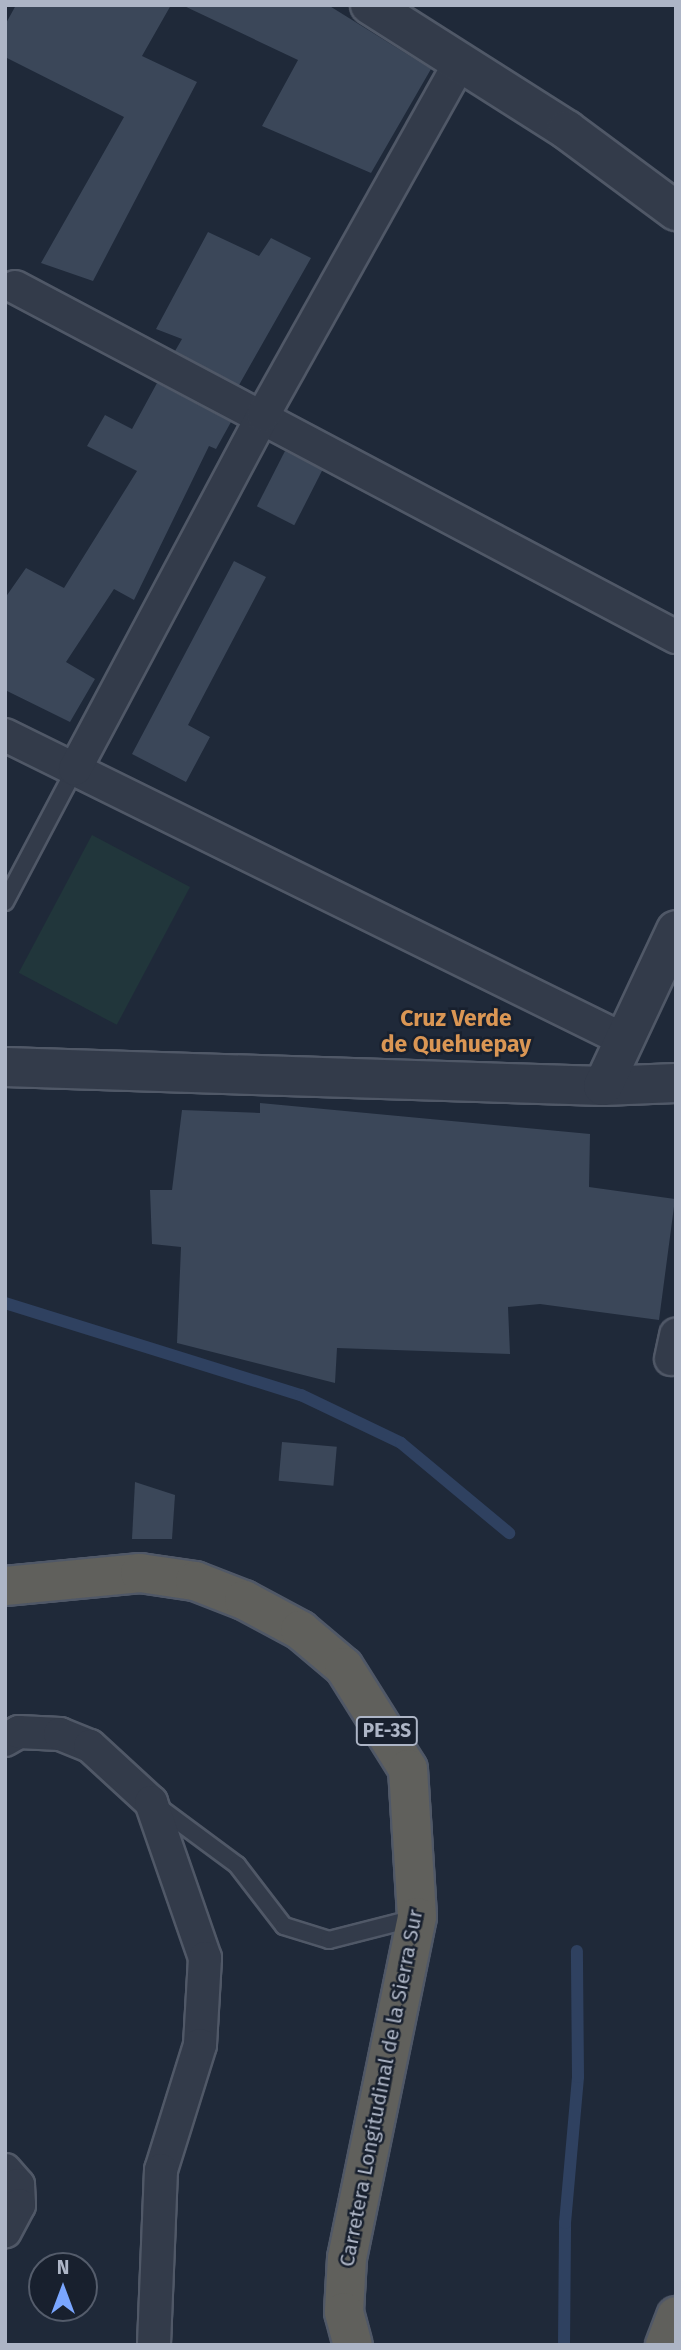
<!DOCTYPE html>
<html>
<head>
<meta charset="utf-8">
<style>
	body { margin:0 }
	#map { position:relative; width:681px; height:2350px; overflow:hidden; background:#1f2939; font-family:"Fira Sans",sans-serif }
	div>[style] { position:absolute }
	.green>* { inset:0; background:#21363b; transform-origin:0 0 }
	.stream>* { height:12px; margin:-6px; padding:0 6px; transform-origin:6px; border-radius:6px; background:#2f4160 }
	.building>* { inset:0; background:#3b4759; transform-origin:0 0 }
	.roads { filter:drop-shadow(2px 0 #505867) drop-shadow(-2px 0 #505867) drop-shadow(0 2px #505867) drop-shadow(0 -2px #505867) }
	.service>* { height:16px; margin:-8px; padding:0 8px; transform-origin:8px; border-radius:8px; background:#333b4a }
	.minor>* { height:32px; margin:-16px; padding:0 16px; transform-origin:16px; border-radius:16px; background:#333b4a }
	.tertiary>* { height:38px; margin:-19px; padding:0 19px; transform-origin:19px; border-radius:19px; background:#333b4a }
	.trunk>* { height:38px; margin:-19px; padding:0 19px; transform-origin:19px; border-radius:19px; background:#60605c }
	span { translate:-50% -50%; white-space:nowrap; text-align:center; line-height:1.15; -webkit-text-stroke:5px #18202e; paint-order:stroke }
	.shield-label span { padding:2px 5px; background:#18202e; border:2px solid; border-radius:5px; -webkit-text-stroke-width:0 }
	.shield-label { font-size:19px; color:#adb5c6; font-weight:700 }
	.street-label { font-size:21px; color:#adb5c6 }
	.neighbourhood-label { font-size:23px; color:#da9654; font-weight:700 }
	.frame { position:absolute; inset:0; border:7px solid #adb5c6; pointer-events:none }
	.north { position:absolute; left:28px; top:2252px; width:70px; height:70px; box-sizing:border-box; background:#18202e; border:2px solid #545c6b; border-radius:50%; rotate:0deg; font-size:19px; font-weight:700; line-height:28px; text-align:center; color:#adb5c6 }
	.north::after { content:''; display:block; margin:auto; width:24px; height:32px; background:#7aa6ff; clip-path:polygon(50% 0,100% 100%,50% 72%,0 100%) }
</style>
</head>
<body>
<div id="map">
	<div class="green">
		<div style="left:92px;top:835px;width:111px;height:156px;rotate:28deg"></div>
	</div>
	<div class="stream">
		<div style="left:5px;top:1303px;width:310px;rotate:17.3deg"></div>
		<div style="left:301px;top:1395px;width:111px;rotate:25.6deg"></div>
		<div style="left:401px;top:1443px;width:141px;rotate:39.8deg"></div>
		<div style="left:564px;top:2345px;width:122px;rotate:-89.5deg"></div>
		<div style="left:565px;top:2223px;width:147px;rotate:-84.9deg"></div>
		<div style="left:578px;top:2077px;width:126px;rotate:-90.5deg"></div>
	</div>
	<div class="building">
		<div style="clip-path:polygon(16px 5px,171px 5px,142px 56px,197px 82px,93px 281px,41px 263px,124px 117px,5px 57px,5px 25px)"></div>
		<div style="clip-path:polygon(182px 5px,328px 5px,431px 69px,371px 173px,262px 126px,298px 60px)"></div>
		<div style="clip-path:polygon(208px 232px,259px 256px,271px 238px,311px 258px,239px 385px,175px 351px,182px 339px,156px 329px)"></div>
		<div style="clip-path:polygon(157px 383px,231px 422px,216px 449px,209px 446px,134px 600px,114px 589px,66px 662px,95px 679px,70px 722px,5px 690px,5px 598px,26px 568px,64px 588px,137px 471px,87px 446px,105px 415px,132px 429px)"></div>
		<div style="left:285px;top:451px;width:42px;height:62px;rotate:27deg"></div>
		<div style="clip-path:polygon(234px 561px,266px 577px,188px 725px,210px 737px,186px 782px,132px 754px)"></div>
		<div style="clip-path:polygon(260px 1103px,590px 1134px,589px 1187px,675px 1199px,659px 1320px,540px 1304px,508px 1307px,510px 1354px,337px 1348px,335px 1383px,177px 1343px,181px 1247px,152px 1244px,150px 1190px,172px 1190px,182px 1110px,260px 1113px)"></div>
		<div style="left:282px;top:1442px;width:55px;height:39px;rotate:5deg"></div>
		<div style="clip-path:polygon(135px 1482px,175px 1495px,172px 1539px,132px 1539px)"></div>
	</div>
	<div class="roads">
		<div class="service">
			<div style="left:5px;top:902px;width:150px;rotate:-62.2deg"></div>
			<div style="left:156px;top:1805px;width:101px;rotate:36.5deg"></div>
			<div style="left:237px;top:1865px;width:77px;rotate:52.4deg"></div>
			<div style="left:284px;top:1926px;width:47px;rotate:17.3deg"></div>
			<div style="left:329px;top:1940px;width:89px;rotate:-14.3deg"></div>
		</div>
		<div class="minor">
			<div style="left:15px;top:287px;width:748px;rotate:27.9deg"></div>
			<div style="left:5px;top:735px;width:690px;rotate:26.23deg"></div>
			<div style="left:75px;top:769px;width:401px;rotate:-62deg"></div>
			<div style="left:263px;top:415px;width:401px;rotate:-60.8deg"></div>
			<div style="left:671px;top:1359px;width:25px;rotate:-78deg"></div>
			<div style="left:5px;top:1740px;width:16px;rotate:-30deg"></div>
			<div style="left:19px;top:1732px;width:41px;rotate:2.8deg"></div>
			<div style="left:60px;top:1734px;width:32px;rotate:22deg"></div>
			<div style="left:90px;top:1746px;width:83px;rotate:42.6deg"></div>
			<div style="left:151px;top:1802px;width:165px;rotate:70.9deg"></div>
			<div style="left:205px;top:1958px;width:87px;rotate:93.3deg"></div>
			<div style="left:200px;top:2045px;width:131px;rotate:107.3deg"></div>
			<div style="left:161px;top:2170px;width:175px;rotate:92.3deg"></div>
			<div style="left:5px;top:2170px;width:20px;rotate:49deg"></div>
			<div style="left:18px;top:2185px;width:20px;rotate:87deg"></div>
			<div style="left:19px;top:2205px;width:30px;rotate:118deg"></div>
		</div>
		<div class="tertiary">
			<div style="left:370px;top:5px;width:233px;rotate:32.4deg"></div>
			<div style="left:567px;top:130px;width:136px;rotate:36.6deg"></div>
			<div style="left:5px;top:1067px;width:598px;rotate:1.82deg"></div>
			<div style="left:603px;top:1086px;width:73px;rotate:-2.4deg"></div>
			<div style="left:603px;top:1086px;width:172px;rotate:-64.9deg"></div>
		</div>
		<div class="trunk">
			<div style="left:5px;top:1586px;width:136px;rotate:-5.5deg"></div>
			<div style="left:140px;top:1573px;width:56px;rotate:8.3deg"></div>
			<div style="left:195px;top:1581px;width:53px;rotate:21.2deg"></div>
			<div style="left:244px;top:1600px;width:64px;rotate:28.2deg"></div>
			<div style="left:300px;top:1630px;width:57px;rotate:40.1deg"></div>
			<div style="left:344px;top:1667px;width:120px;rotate:57.9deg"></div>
			<div style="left:408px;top:1769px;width:148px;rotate:86.5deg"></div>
			<div style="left:417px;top:1917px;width:348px;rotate:101.6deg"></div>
			<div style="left:347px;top:2258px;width:54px;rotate:93.2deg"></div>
			<div style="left:344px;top:2312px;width:34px;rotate:75deg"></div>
			<div style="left:665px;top:2345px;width:31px;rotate:-69deg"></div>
		</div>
	</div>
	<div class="shield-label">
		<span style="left:387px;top:1731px">PE-3S</span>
	</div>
	<div class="street-label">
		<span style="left:381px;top:2088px;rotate:-79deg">Carretera Longitudinal de la Sierra Sur</span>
	</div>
	<div class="neighbourhood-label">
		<span style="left:456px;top:1031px">Cruz Verde<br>de Quehuepay</span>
	</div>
	<div class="frame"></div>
	<div class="north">N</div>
</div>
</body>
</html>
